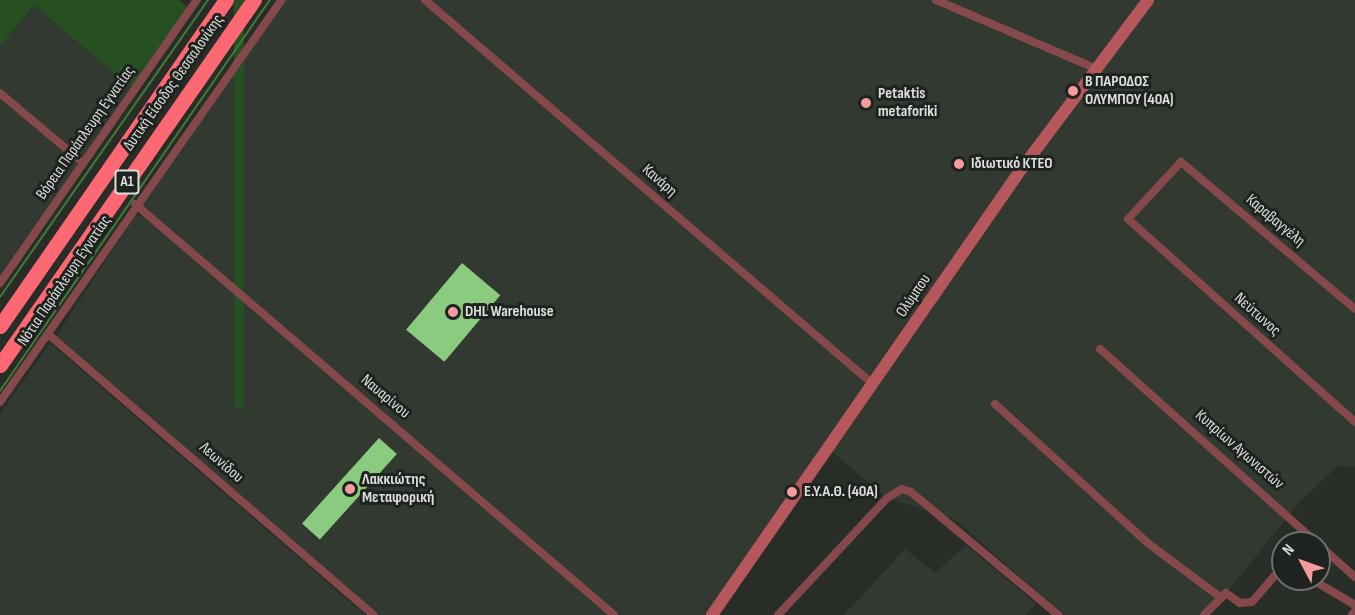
<!DOCTYPE html>
<html>
<head>
<meta charset="utf-8">
<style>
	body { margin:0 }
	#map { position:relative; width:1355px; height:615px; overflow:hidden; background:#292d28; font-family:"Sofia Sans Condensed",sans-serif }
	div>[style] { position:absolute }
	.built>* { inset:0; background:#323930 }
	.green>* { inset:0; background:#275022; transform-origin:0 0 }
	.stream>* { height:2px; margin:-1px; padding:0 1px; transform-origin:1px; border-radius:1px; background:#3e7c35 }
	.building>* { inset:0; background:#8acb80; transform-origin:0 0 }
	.street>* { height:8px; margin:-4px; padding:0 4px; transform-origin:4px; border-radius:4px; background:#85494b }
	.secondary>* { height:12px; margin:-6px; padding:0 6px; transform-origin:6px; border-radius:6px; background:#b6575b }
	.highway>* { height:15px; margin:-7.5px; padding:0 7.5px; transform-origin:7.5px; border-radius:7.5px; background:#fe6873 }
	.dots>* { width:16px; height:16px; translate:-50% -50%; box-sizing:border-box; border:3px solid #1f231f; border-radius:50% }
	span { translate:-50% -50%; white-space:nowrap; text-align:center; line-height:1.15; -webkit-text-stroke:6px #1f231f; paint-order:stroke }
	.shield-label span { padding:2px 4px; background:#1f231f; border:2px solid; border-radius:4px; -webkit-text-stroke-width:0 }
	.shield-label { font-size:15px; color:#dcdedc; font-weight:700 }
	.poi-label { font-size:16px; color:#dcdedc; font-weight:700 }
	.left { translate:0 -50%; text-align:left }
	.street-label { font-size:16px; color:#dcdedc }
	.north { position:absolute; left:1271px; top:531px; width:60px; height:60px; box-sizing:border-box; background:#1f231f; border:2px solid #6b6e6b; border-radius:50%; rotate:311deg; font-size:16px; font-weight:700; line-height:24px; text-align:center; color:#dcdedc }
	.north::after { content:''; display:block; margin:auto; width:21px; height:27px; background:#f59b9c; clip-path:polygon(50% 0,100% 100%,50% 72%,0 100%) }
</style>
</head>
<body>
<div id="map">
	<div class="built">
		<div style="clip-path:polygon(281px 0,1355px 0,1355px 467px,1338px 466px,1301px 500px,1209px 615px,1064px 615px,954px 519px,887px 498px,830px 450px,712px 615px,613px 615px,135px 204px)"></div>
		<div style="clip-path:polygon(34px 4px,132px 88px,0 278px,0 46px)"></div>
		<div style="clip-path:polygon(135px 216px,145px 216px,608px 615px,379px 615px,56px 336px)"></div>
		<div style="clip-path:polygon(50px 343px,365px 615px,0 615px,0 414px)"></div>
		<div style="clip-path:polygon(966px 545px,1036px 604px,1026px 615px,844px 615px,905px 549px,935px 573px)"></div>
	</div>
	<div class="green">
		<div style="clip-path:polygon(0 0,179px 0,188px 8px,132px 88px,34px 5px,0 46px)"></div>
		<div style="left:234px;top:0;width:10px;height:409px"></div>
	</div>
	<div class="stream">
		<div style="left:0;top:297px;width:363px;rotate:-55deg"></div>
		<div style="left:0;top:391px;width:475px;rotate:-55.4deg"></div>
	</div>
	<div class="building">
		<div style="left:462px;top:263px;width:50px;height:87px;rotate:40deg"></div>
		<div style="left:379px;top:438px;width:24px;height:115px;rotate:42deg"></div>
	</div>
	<div class="street">
		<div style="left:425px;top:0;width:591px;rotate:40.61deg"></div>
		<div style="left:936px;top:0;width:177px;rotate:23.2deg"></div>
		<div style="left:0;top:93px;width:109px;rotate:40.1deg"></div>
		<div style="left:135px;top:204px;width:631px;rotate:40.63deg"></div>
		<div style="left:0;top:283px;width:345px;rotate:-55.2deg"></div>
		<div style="left:1355px;top:309px;width:228px;rotate:-139.8deg"></div>
		<div style="left:1181px;top:162px;width:78px;rotate:132.9deg"></div>
		<div style="left:1128px;top:219px;width:305px;rotate:41.8deg"></div>
		<div style="left:48px;top:334px;width:430px;rotate:40.8deg"></div>
		<div style="left:1100px;top:349px;width:342px;rotate:41.8deg"></div>
		<div style="left:0;top:402px;width:490px;rotate:-55deg"></div>
		<div style="left:995px;top:404px;width:208px;rotate:42.3deg"></div>
		<div style="left:1149px;top:544px;width:89px;rotate:36.7deg"></div>
		<div style="left:1311px;top:579px;width:51px;rotate:30.6deg"></div>
		<div style="left:778px;top:615px;width:160px;rotate:-47deg"></div>
		<div style="left:887px;top:498px;width:17px;rotate:-31deg"></div>
		<div style="left:902px;top:489px;width:9px;rotate:18deg"></div>
		<div style="left:911px;top:492px;width:192px;rotate:39.9deg"></div>
		<div style="left:1204px;top:615px;width:31px;rotate:-45deg"></div>
		<div style="left:1226px;top:593px;width:17px;rotate:36deg"></div>
		<div style="left:1240px;top:603px;width:12px;rotate:-5deg"></div>
		<div style="left:1252px;top:602px;width:48px;rotate:-49.3deg"></div>
		<div style="left:1352px;top:615px;width:5px;rotate:-53deg"></div>
	</div>
	<div class="secondary">
		<div style="left:712px;top:615px;width:544px;rotate:-55.26deg"></div>
		<div style="left:1022px;top:168px;width:210px;rotate:-53.1deg"></div>
	</div>
	<div class="highway">
		<div style="left:0;top:326px;width:397px;rotate:-55.3deg"></div>
		<div style="left:0;top:365px;width:445px;rotate:-55.2deg"></div>
	</div>
	<div class="dots">
		<div style="left:1073px;top:91px;background:#f59b9c"></div>
		<div style="left:866px;top:103px;background:#f59b9c"></div>
		<div style="left:959px;top:164px;background:#f59b9c"></div>
		<div style="left:453px;top:312px;background:#f59b9c"></div>
		<div style="left:350px;top:489px;background:#f59b9c"></div>
		<div style="left:792px;top:492px;background:#f59b9c"></div>
	</div>
	<div class="shield-label">
		<span style="left:127px;top:182px">Α1</span>
	</div>
	<div class="poi-label">
		<span class="left" style="left:1085px;top:91px">Β ΠΑΡΟΔΟΣ<br>ΟΛΥΜΠΟΥ (40Α)</span>
		<span class="left" style="left:878px;top:103px">Petaktis<br>metaforiki</span>
		<span class="left" style="left:971px;top:164px">Ιδιωτικό ΚΤΕΟ</span>
		<span class="left" style="left:465px;top:312px">DHL Warehouse</span>
		<span class="left" style="left:362px;top:489px">Λακκιώτης<br>Μεταφορική</span>
		<span class="left" style="left:804px;top:492px">Ε.Υ.Α.Θ. (40Α)</span>
	</div>
	<div class="street-label">
		<span style="left:174px;top:83px;rotate:-55deg">Δυτική Είσοδος Θεσσαλονίκης</span>
		<span style="left:86px;top:133px;rotate:-55deg">Βόρεια Παράπλευρη Εγνατίας</span>
		<span style="left:659px;top:181px;rotate:41deg">Κανάρη</span>
		<span style="left:1275px;top:221px;rotate:40deg">Καραβαγγέλη</span>
		<span style="left:65px;top:281px;rotate:-56deg">Νότια Παράπλευρη Εγνατίας</span>
		<span style="left:914px;top:296px;rotate:-56deg">Ολύμπου</span>
		<span style="left:1257px;top:315px;rotate:42deg">Νεύτωνος</span>
		<span style="left:385px;top:397px;rotate:40deg">Ναυαρίνου</span>
		<span style="left:1239px;top:450px;rotate:41deg">Κυπρίων Αγωνιστών</span>
		<span style="left:221px;top:463px;rotate:41deg">Λεωνίδου</span>
	</div>
	<div class="north">N</div>
</div>
</body>
</html>
